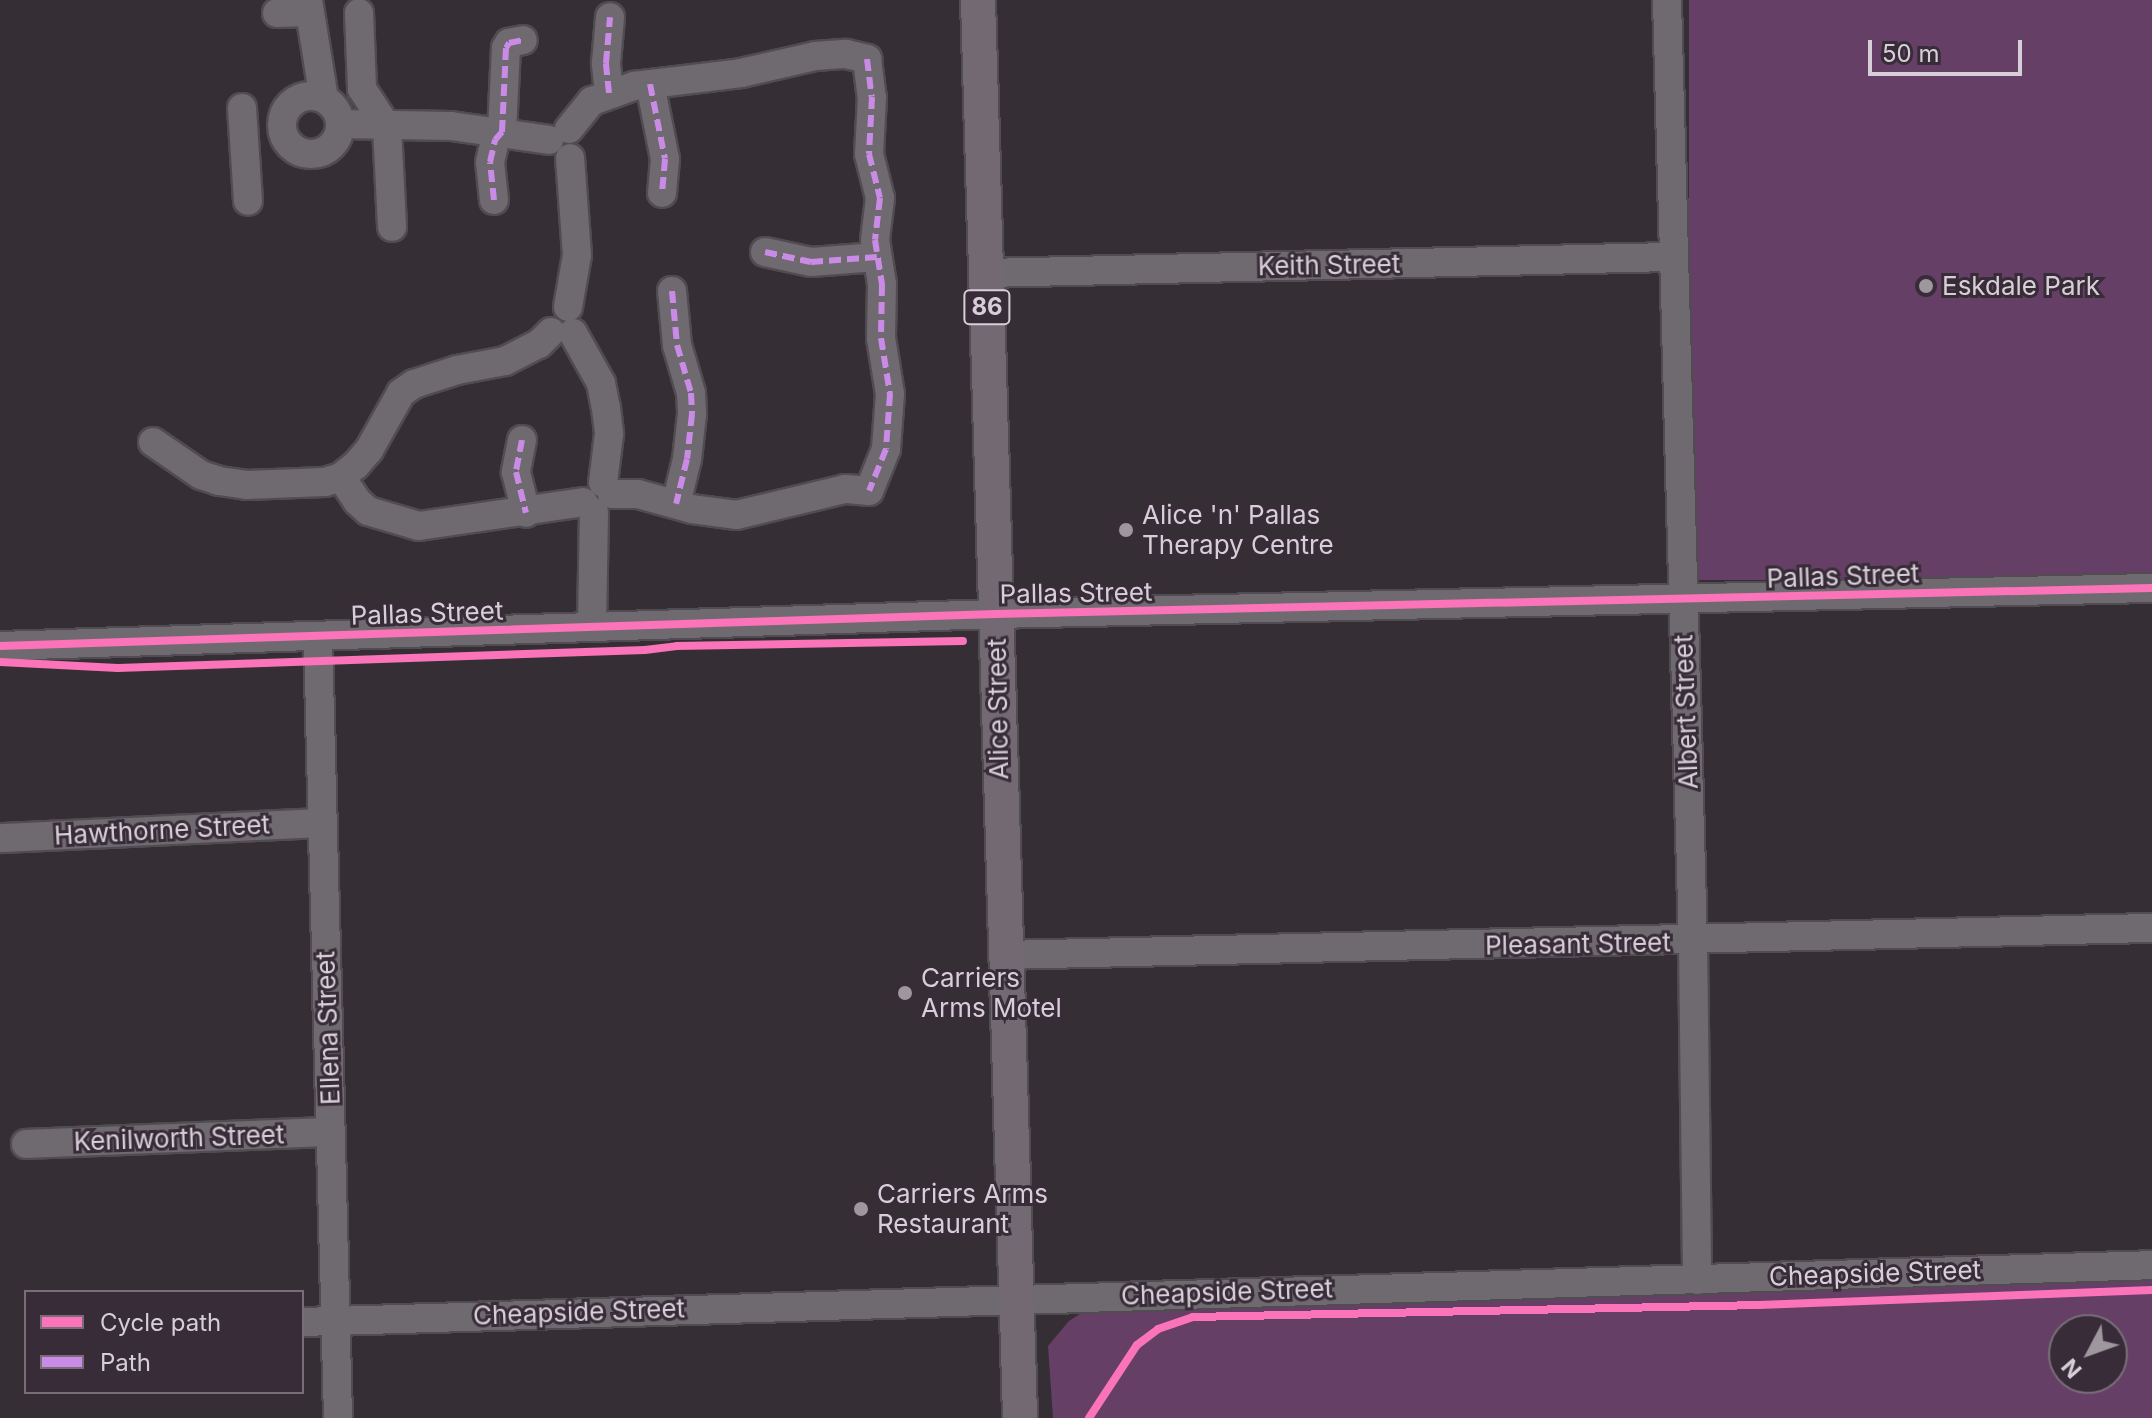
<!DOCTYPE html>
<html>
<head>
<meta charset="utf-8">
<style>
	body { margin:0 }
	#map { position:relative; width:2152px; height:1418px; overflow:hidden; background:#352f35; font-family:Inter,sans-serif }
	div>[style] { position:absolute }
	.green>* { inset:0; background:#653f65; transform-origin:0 0 }
	.roads { filter:drop-shadow(2px 0 #514c51) drop-shadow(-2px 0 #514c51) drop-shadow(0 2px #514c51) drop-shadow(0 -2px #514c51) }
	.minor>* { height:28px; margin:-14px; padding:0 14px; transform-origin:14px; border-radius:14px; background:#6f6a6f }
	.minor>.ring { margin:-14px; padding:0; box-sizing:content-box; background:none; border:28px solid #6f6a6f; border-radius:50% }
	.major>* { height:34px; margin:-17px; padding:0 17px; transform-origin:17px; border-radius:17px; background:#726973 }
	.quiet>* { height:6px; margin-top:-3px; transform-origin:0; background:repeating-linear-gradient(90deg,#ca8be6 0 12px,transparent 0 18px) }
	.cycleway>* { height:8px; margin:-4px; padding:0 4px; transform-origin:4px; border-radius:4px; background:#fb73b8 }
	.dots>* { width:22px; height:22px; translate:-50% -50%; box-sizing:border-box; border:4px solid #382c38; border-radius:50% }
	span { translate:-50% -50%; white-space:nowrap; text-align:center; line-height:1.15; -webkit-text-stroke:6px #382c38; paint-order:stroke }
	.shield-label span { padding:2px 6px; background:#382c38; border:2px solid; border-radius:6px; -webkit-text-stroke-width:0 }
	.shield-label { font-size:24px; color:#d7cfd7; font-weight:700 }
	.street-label { font-size:26px; color:#d7cfd7 }
	.poi-label { font-size:26px; color:#d7cfd7 }
	.left { translate:0 -50%; text-align:left }
	.legend { position:absolute; left:24px; top:1290px; width:280px; height:104px; box-sizing:border-box; background:#382c38; border:2px solid #786d78; margin:0; padding:10px 14px; list-style:none; font-size:24px; color:#d7cfd7 }
	.legend li { display:flex; align-items:center; gap:16px; height:40px }
	.legend b { width:40px; border:2px solid #786d78 }
	.north { position:absolute; left:2048px; top:1314px; width:80px; height:80px; box-sizing:border-box; background:#382c38; border:2px solid #786d78; border-radius:50%; rotate:229deg; font-size:22px; font-weight:700; line-height:32px; text-align:center; color:#d7cfd7 }
	.north::after { content:''; display:block; margin:auto; width:28px; height:36px; background:#9e979e; clip-path:polygon(50% 0,100% 100%,50% 72%,0 100%) }
	.scale { position:absolute; left:1868px; top:40px; width:154px; height:36px; box-sizing:border-box; border:4px solid #d7cfd7; border-top:0; padding-left:10px; font-size:24px; line-height:28px; white-space:nowrap; color:#d7cfd7; -webkit-text-stroke:6px #382c38; paint-order:stroke }
</style>
</head>
<body>
<div id="map">
	<div class="green">
		<div style="left:1689px;top:0;width:463px;height:580px"></div>
		<div style="clip-path:polygon(evenodd,2152px 1278px,2152px 1418px,1053px 1418px,1048px 1346px,1069px 1321px,1086px 1310px,2152px 1278px,2064px 1330px,2112px 1330px,2112px 1378px,2064px 1378px,2064px 1330px)"></div>
	</div>
	<div class="roads">
		<div class="minor">
			<div style="left:308px;top:0;width:100px;rotate:80.8deg"></div>
			<div style="left:1667px;top:0;width:942px;rotate:88.42deg"></div>
			<div style="left:1693px;top:942px;width:338px;rotate:89.3deg"></div>
			<div style="left:277px;top:13px;width:31px;rotate:-2deg"></div>
			<div style="left:359px;top:13px;width:76px;rotate:87.7deg"></div>
			<div style="left:362px;top:89px;width:45px;rotate:56.7deg"></div>
			<div style="left:387px;top:127px;width:100px;rotate:87.1deg"></div>
			<div style="left:650px;top:84px;width:76px;rotate:78.7deg"></div>
			<div style="left:665px;top:159px;width:34px;rotate:95deg"></div>
			<div style="left:609px;top:93px;width:30px;rotate:-96deg"></div>
			<div style="left:606px;top:63px;width:46px;rotate:-85deg"></div>
			<div class="ring" style="left:282px;top:96px;width:30px;height:30px"></div>
			<div style="left:242px;top:108px;width:93px;rotate:86.3deg"></div>
			<div style="left:340px;top:124px;width:111px;rotate:1deg"></div>
			<div style="left:451px;top:126px;width:99px;rotate:8.1deg"></div>
			<div style="left:569px;top:129px;width:36px;rotate:-51deg"></div>
			<div style="left:592px;top:101px;width:45px;rotate:-19.7deg"></div>
			<div style="left:634px;top:86px;width:108px;rotate:-6.9deg"></div>
			<div style="left:741px;top:73px;width:76px;rotate:-12.9deg"></div>
			<div style="left:815px;top:56px;width:31px;rotate:-4deg"></div>
			<div style="left:846px;top:54px;width:22px;rotate:13deg"></div>
			<div style="left:867px;top:59px;width:38px;rotate:83deg"></div>
			<div style="left:872px;top:97px;width:57px;rotate:93deg"></div>
			<div style="left:869px;top:154px;width:45px;rotate:76deg"></div>
			<div style="left:880px;top:198px;width:42px;rotate:96.8deg"></div>
			<div style="left:875px;top:240px;width:45px;rotate:81deg"></div>
			<div style="left:882px;top:284px;width:54px;rotate:91.1deg"></div>
			<div style="left:881px;top:338px;width:57px;rotate:80.9deg"></div>
			<div style="left:890px;top:394px;width:55px;rotate:94.2deg"></div>
			<div style="left:886px;top:449px;width:45px;rotate:112deg"></div>
			<div style="left:869px;top:491px;width:24px;rotate:-175deg"></div>
			<div style="left:845px;top:489px;width:111px;rotate:166.5deg"></div>
			<div style="left:737px;top:515px;width:45px;rotate:-172.4deg"></div>
			<div style="left:692px;top:509px;width:56px;rotate:-164.5deg"></div>
			<div style="left:638px;top:494px;width:26px;rotate:180deg"></div>
			<div style="left:494px;top:200px;width:38px;rotate:-96deg"></div>
			<div style="left:490px;top:162px;width:23px;rotate:-77deg"></div>
			<div style="left:495px;top:140px;width:11px;rotate:-49deg"></div>
			<div style="left:502px;top:132px;width:84px;rotate:-87.3deg"></div>
			<div style="left:506px;top:48px;width:6px;rotate:-59deg"></div>
			<div style="left:509px;top:43px;width:14px;rotate:-12deg"></div>
			<div style="left:765px;top:252px;width:47px;rotate:12.3deg"></div>
			<div style="left:811px;top:262px;width:66px;rotate:-4.3deg"></div>
			<div style="left:986px;top:273px;width:686px;rotate:-1.34deg"></div>
			<div style="left:672px;top:291px;width:54px;rotate:84.7deg"></div>
			<div style="left:677px;top:345px;width:50px;rotate:73.7deg"></div>
			<div style="left:691px;top:393px;width:21px;rotate:87deg"></div>
			<div style="left:692px;top:414px;width:45px;rotate:96.3deg"></div>
			<div style="left:687px;top:459px;width:46px;rotate:103.7deg"></div>
			<div style="left:568px;top:307px;width:53px;rotate:-80.2deg"></div>
			<div style="left:577px;top:255px;width:97px;rotate:-94.1deg"></div>
			<div style="left:573px;top:333px;width:57px;rotate:60.8deg"></div>
			<div style="left:601px;top:383px;width:25px;rotate:79deg"></div>
			<div style="left:606px;top:408px;width:26px;rotate:83deg"></div>
			<div style="left:609px;top:434px;width:49px;rotate:97deg"></div>
			<div style="left:522px;top:440px;width:33px;rotate:101deg"></div>
			<div style="left:516px;top:472px;width:42px;rotate:76.3deg"></div>
			<div style="left:153px;top:442px;width:58px;rotate:34.5deg"></div>
			<div style="left:201px;top:475px;width:19px;rotate:18deg"></div>
			<div style="left:219px;top:481px;width:28px;rotate:8deg"></div>
			<div style="left:247px;top:485px;width:78px;rotate:-2.2deg"></div>
			<div style="left:325px;top:482px;width:17px;rotate:-17deg"></div>
			<div style="left:341px;top:477px;width:19px;rotate:-39deg"></div>
			<div style="left:356px;top:465px;width:20px;rotate:-49deg"></div>
			<div style="left:369px;top:450px;width:65px;rotate:-60.7deg"></div>
			<div style="left:401px;top:393px;width:16px;rotate:-35deg"></div>
			<div style="left:414px;top:384px;width:45px;rotate:-18deg"></div>
			<div style="left:457px;top:370px;width:49px;rotate:-10.6deg"></div>
			<div style="left:505px;top:361px;width:38px;rotate:-27deg"></div>
			<div style="left:539px;top:344px;width:17px;rotate:-45deg"></div>
			<div style="left:341px;top:477px;width:29px;rotate:56deg"></div>
			<div style="left:357px;top:501px;width:15px;rotate:42deg"></div>
			<div style="left:368px;top:511px;width:53px;rotate:16.4deg"></div>
			<div style="left:419px;top:526px;width:166px;rotate:-8.3deg"></div>
			<div style="left:592px;top:626px;width:114px;rotate:-89deg"></div>
			<div style="left:318px;top:638px;width:780px;rotate:88.53deg"></div>
			<div style="left:0;top:646px;width:996px;rotate:-1.84deg"></div>
			<div style="left:995px;top:614px;width:1157px;rotate:-1.29deg"></div>
			<div style="left:2px;top:838px;width:321px;rotate:-2.7deg"></div>
			<div style="left:1004px;top:955px;width:1148px;rotate:-1.35deg"></div>
			<div style="left:26px;top:1144px;width:305px;rotate:-2.3deg"></div>
			<div style="left:302px;top:1322px;width:1851px;rotate:-1.76deg"></div>
		</div>
		<div class="major">
			<div style="left:978px;top:0;width:1419px;rotate:88.3deg"></div>
		</div>
	</div>
	<div class="quiet">
		<div style="left:867px;top:59px;width:38px;rotate:83deg"></div>
		<div style="left:872px;top:97px;width:57px;rotate:93deg"></div>
		<div style="left:869px;top:154px;width:45px;rotate:76deg"></div>
		<div style="left:880px;top:198px;width:42px;rotate:96.8deg"></div>
		<div style="left:875px;top:240px;width:45px;rotate:81deg"></div>
		<div style="left:882px;top:284px;width:54px;rotate:91.1deg"></div>
		<div style="left:881px;top:338px;width:57px;rotate:80.9deg"></div>
		<div style="left:890px;top:394px;width:55px;rotate:94.2deg"></div>
		<div style="left:886px;top:449px;width:45px;rotate:112deg"></div>
		<div style="left:650px;top:84px;width:76px;rotate:78.7deg"></div>
		<div style="left:665px;top:159px;width:34px;rotate:95deg"></div>
		<div style="left:609px;top:93px;width:30px;rotate:-96deg"></div>
		<div style="left:606px;top:63px;width:46px;rotate:-85deg"></div>
		<div style="left:494px;top:200px;width:38px;rotate:-96deg"></div>
		<div style="left:490px;top:162px;width:23px;rotate:-77deg"></div>
		<div style="left:495px;top:140px;width:11px;rotate:-49deg"></div>
		<div style="left:502px;top:132px;width:84px;rotate:-87.3deg"></div>
		<div style="left:506px;top:48px;width:6px;rotate:-59deg"></div>
		<div style="left:509px;top:43px;width:14px;rotate:-12deg"></div>
		<div style="left:765px;top:252px;width:47px;rotate:12.3deg"></div>
		<div style="left:811px;top:262px;width:66px;rotate:-4.3deg"></div>
		<div style="left:672px;top:291px;width:54px;rotate:84.7deg"></div>
		<div style="left:677px;top:345px;width:50px;rotate:73.7deg"></div>
		<div style="left:691px;top:393px;width:21px;rotate:87deg"></div>
		<div style="left:692px;top:414px;width:45px;rotate:96.3deg"></div>
		<div style="left:687px;top:459px;width:46px;rotate:103.7deg"></div>
		<div style="left:522px;top:440px;width:33px;rotate:101deg"></div>
		<div style="left:516px;top:472px;width:42px;rotate:76.3deg"></div>
	</div>
	<div class="cycleway">
		<div style="left:0;top:646px;width:996px;rotate:-1.84deg"></div>
		<div style="left:995px;top:614px;width:1157px;rotate:-1.29deg"></div>
		<div style="left:0;top:662px;width:118px;rotate:2.9deg"></div>
		<div style="left:118px;top:668px;width:527px;rotate:-1.96deg"></div>
		<div style="left:645px;top:650px;width:32px;rotate:-7deg"></div>
		<div style="left:677px;top:646px;width:286px;rotate:-1deg"></div>
		<div style="left:1089px;top:1418px;width:87px;rotate:-56.7deg"></div>
		<div style="left:1137px;top:1345px;width:26px;rotate:-37deg"></div>
		<div style="left:1158px;top:1329px;width:37px;rotate:-19deg"></div>
		<div style="left:1193px;top:1317px;width:566px;rotate:-1.21deg"></div>
		<div style="left:1759px;top:1305px;width:393px;rotate:-2.2deg"></div>
	</div>
	<div class="dots">
		<div style="left:1926px;top:286px;background:#9e979e"></div>
		<div style="left:1126px;top:530px;background:#9e979e"></div>
		<div style="left:905px;top:993px;background:#9e979e"></div>
		<div style="left:861px;top:1209px;background:#9e979e"></div>
	</div>
	<div class="shield-label">
		<span style="left:987px;top:307px">86</span>
	</div>
	<div class="street-label">
		<span style="left:1329px;top:265px;rotate:-1deg">Keith Street</span>
		<span style="left:1843px;top:576px;rotate:-2deg">Pallas Street</span>
		<span style="left:1076px;top:593px;rotate:-1deg">Pallas Street</span>
		<span style="left:427px;top:613px;rotate:-2deg">Pallas Street</span>
		<span style="left:998px;top:709px;rotate:-91deg">Alice Street</span>
		<span style="left:1686px;top:712px;rotate:-92deg">Albert Street</span>
		<span style="left:162px;top:830px;rotate:-3deg">Hawthorne Street</span>
		<span style="left:1578px;top:944px;rotate:-1deg">Pleasant Street</span>
		<span style="left:328px;top:1028px;rotate:-92deg">Ellena Street</span>
		<span style="left:179px;top:1138px;rotate:-2deg">Kenilworth Street</span>
		<span style="left:1875px;top:1273px;rotate:-2deg">Cheapside Street</span>
		<span style="left:1227px;top:1292px;rotate:-2deg">Cheapside Street</span>
		<span style="left:579px;top:1312px;rotate:-2deg">Cheapside Street</span>
	</div>
	<div class="poi-label">
		<span class="left" style="left:1942px;top:286px">Eskdale Park</span>
		<span class="left" style="left:1142px;top:530px">Alice 'n' Pallas<br>Therapy Centre</span>
		<span class="left" style="left:921px;top:993px">Carriers<br>Arms Motel</span>
		<span class="left" style="left:877px;top:1209px">Carriers Arms<br>Restaurant</span>
	</div>
	<ul class="legend">
	<li><b style="height:10px;background:#fb73b8"></b>Cycle path</li>
	<li><b style="height:10px;background:#ca8be6"></b>Path</li>
	</ul>
	<div class="north">N</div>
	<div class="scale">50 m</div>
</div>
</body>
</html>
